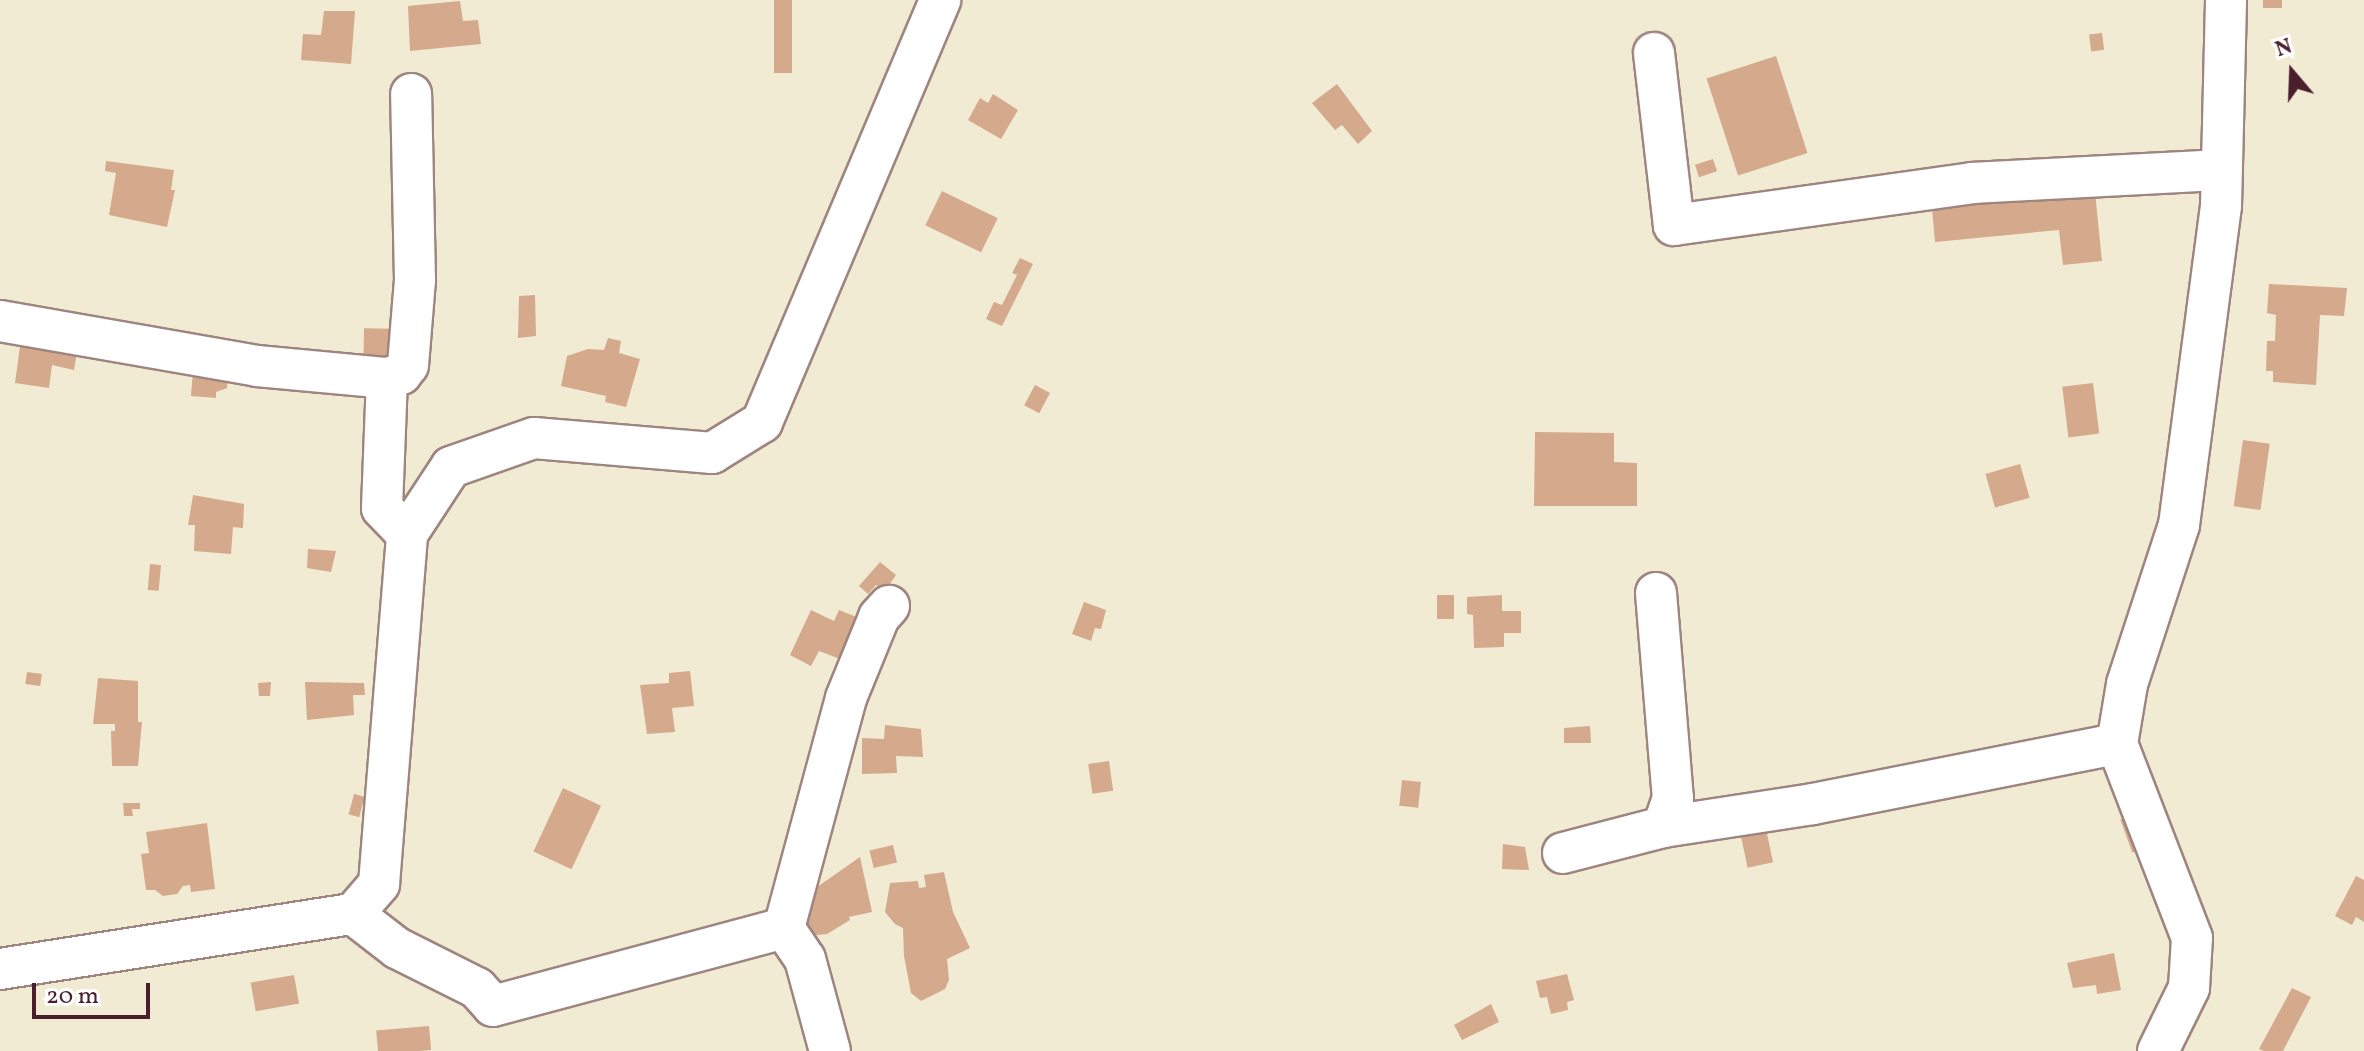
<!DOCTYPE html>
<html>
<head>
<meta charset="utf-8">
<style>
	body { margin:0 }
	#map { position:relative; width:2364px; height:1051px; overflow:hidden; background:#f2ebd4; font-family:Vollkorn,serif }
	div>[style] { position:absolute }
	.building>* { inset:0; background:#d4a98c; transform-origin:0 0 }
	.roads { filter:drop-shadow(2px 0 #9e8580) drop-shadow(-2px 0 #9e8580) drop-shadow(0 2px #9e8580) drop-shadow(0 -2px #9e8580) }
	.minor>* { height:40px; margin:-20px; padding:0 20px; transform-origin:20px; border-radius:20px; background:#fff }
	span { translate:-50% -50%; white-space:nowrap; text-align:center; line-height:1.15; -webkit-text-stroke:6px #fff; paint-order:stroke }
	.north { position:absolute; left:2252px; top:32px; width:80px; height:80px; -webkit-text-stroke:6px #fff; paint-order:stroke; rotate:341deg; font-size:22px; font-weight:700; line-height:32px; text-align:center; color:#4a1f2b }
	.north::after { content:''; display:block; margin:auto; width:28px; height:36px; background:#4a1f2b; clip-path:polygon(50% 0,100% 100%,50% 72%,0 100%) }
	.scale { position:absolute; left:32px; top:983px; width:118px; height:36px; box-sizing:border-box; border:4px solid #4a1f2b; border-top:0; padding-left:10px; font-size:24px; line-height:28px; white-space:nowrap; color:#4a1f2b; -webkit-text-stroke:6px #fff; paint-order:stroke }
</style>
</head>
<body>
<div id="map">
	<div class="building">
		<div style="left:774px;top:0;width:18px;height:73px"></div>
		<div style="left:2263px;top:0;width:19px;height:8px"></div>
		<div style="clip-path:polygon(460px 1px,463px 21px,478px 20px,481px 44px,410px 51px,408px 6px)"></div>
		<div style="clip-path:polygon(324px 11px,355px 11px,351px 64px,301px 60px,303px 34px,321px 35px)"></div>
		<div style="left:2102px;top:33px;width:17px;height:13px;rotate:83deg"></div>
		<div style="left:1776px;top:56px;width:102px;height:73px;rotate:72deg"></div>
		<div style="clip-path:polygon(1337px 84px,1372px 131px,1358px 144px,1342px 125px,1335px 130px,1312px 103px)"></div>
		<div style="clip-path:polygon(993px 94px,1018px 110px,1001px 139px,968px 120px,980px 98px,988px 103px)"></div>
		<div style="left:1713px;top:159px;width:13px;height:19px;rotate:72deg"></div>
		<div style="clip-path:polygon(106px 161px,174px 170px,171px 190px,175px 190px,167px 227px,109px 215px,116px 173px,105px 171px)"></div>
		<div style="left:942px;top:191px;width:62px;height:38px;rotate:26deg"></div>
		<div style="clip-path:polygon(2095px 192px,2102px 261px,2063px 265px,2059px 230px,1935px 242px,1932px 208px)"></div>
		<div style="clip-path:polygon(1020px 258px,1033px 264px,1002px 326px,986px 319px,994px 302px,1002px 305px,1017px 275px,1012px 273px)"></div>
		<div style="clip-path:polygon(2269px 284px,2347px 288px,2344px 316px,2320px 315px,2316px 385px,2273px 382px,2273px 371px,2266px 371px,2267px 341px,2275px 341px,2276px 315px,2267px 313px)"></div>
		<div style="clip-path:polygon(535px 295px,536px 336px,518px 338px,519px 296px)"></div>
		<div style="left:401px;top:329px;width:42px;height:37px;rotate:91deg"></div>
		<div style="clip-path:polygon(608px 338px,621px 341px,619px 353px,640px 359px,626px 407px,605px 402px,606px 396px,561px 386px,567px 356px,588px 349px,604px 350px)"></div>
		<div style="clip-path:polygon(21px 339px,78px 346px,74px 370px,52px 365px,49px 388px,15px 383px)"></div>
		<div style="clip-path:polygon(193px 371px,228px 374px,227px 388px,216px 392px,216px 398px,191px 396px)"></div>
		<div style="left:2093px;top:383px;width:51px;height:31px;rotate:83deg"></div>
		<div style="left:1035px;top:385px;width:17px;height:23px;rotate:28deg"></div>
		<div style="clip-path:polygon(1535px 432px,1614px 433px,1614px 462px,1637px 463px,1637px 506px,1534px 506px)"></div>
		<div style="left:2243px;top:440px;width:27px;height:67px;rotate:8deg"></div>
		<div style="left:2020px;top:464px;width:35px;height:36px;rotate:74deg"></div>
		<div style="clip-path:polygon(193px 495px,244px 504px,243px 528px,233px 527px,231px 554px,194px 551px,195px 525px,188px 525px)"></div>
		<div style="clip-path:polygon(308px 549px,336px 551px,331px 572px,307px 568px)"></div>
		<div style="clip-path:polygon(880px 562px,896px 575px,885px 591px,876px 585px,868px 594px,859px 586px)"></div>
		<div style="left:150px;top:564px;width:11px;height:26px;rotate:5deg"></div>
		<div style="left:1437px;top:595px;width:17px;height:24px"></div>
		<div style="clip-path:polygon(1502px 595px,1502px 611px,1521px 611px,1521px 633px,1504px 633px,1504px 647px,1474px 648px,1473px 615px,1467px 614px,1467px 597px)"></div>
		<div style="clip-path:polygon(1084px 602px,1106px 610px,1101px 629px,1095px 628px,1091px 641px,1072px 634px)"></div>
		<div style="clip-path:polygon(811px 610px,834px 621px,839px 610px,859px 618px,840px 659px,819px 651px,811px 666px,790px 655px)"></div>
		<div style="clip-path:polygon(690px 671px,694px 706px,672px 708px,675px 732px,647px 734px,640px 685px,669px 683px,669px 673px)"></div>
		<div style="left:27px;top:672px;width:15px;height:12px;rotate:8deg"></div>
		<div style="clip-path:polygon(98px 678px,138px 681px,138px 722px,142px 722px,138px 766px,112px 766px,111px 731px,115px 731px,115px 724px,93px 724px)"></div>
		<div style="clip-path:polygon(271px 682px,270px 696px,259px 696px,258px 683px)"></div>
		<div style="clip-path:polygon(305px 682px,364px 683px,365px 695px,353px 695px,354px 715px,307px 720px)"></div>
		<div style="clip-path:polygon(885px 725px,921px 729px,923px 757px,896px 756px,897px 773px,862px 774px,862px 738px,884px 739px)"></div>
		<div style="clip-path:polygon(1590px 726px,1591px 743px,1564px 743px,1564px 728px)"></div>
		<div style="left:1109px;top:761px;width:30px;height:21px;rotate:82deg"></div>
		<div style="left:1402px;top:780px;width:19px;height:26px;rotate:6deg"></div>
		<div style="left:563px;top:788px;width:42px;height:70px;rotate:25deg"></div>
		<div style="left:354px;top:794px;width:11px;height:21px;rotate:15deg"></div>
		<div style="clip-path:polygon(123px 803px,140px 803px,140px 809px,132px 809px,133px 816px,124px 816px)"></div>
		<div style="left:2141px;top:812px;width:35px;height:22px;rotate:70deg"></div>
		<div style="clip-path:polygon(207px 823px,215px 889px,191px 892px,190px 885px,183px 886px,177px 894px,163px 896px,155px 890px,146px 890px,141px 854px,149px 853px,146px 832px)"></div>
		<div style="left:1766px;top:829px;width:34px;height:26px;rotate:78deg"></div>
		<div style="clip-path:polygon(1503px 844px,1525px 847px,1529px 870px,1502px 869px)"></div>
		<div style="left:893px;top:845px;width:18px;height:24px;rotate:77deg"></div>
		<div style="clip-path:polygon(860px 857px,872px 912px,849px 917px,850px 920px,827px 934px,806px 936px,800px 899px)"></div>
		<div style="clip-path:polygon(944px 872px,953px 912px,970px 948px,947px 959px,949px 980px,945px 989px,921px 1001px,911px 993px,904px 956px,903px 928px,895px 924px,885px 912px,890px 883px,918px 881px,919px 888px,926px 887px,924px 875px)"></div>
		<div style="clip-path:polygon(2356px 876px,2364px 880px,2364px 922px,2356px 917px,2352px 925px,2335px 916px)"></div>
		<div style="clip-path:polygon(2114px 953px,2121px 990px,2097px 994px,2096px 985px,2073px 988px,2067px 963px)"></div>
		<div style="clip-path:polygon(1567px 974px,1574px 1000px,1567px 1002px,1568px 1010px,1551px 1014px,1547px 997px,1540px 998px,1536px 981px)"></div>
		<div style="left:294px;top:975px;width:29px;height:44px;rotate:80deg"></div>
		<div style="clip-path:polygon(2292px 988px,2311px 997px,2283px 1051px,2264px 1051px,2259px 1049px)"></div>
		<div style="clip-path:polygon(1491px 1004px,1499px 1022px,1462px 1040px,1454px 1025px)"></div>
		<div style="left:429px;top:1026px;width:24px;height:53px;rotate:85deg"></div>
	</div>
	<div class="roads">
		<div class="minor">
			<div style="left:1654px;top:53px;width:173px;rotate:83.4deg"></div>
			<div style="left:1674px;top:225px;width:301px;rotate:-8deg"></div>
			<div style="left:1972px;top:183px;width:250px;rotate:-3deg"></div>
			<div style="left:0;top:321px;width:261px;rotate:9.9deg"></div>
			<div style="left:257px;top:366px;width:131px;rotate:5.3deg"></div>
			<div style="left:407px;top:534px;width:36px;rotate:-134deg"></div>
			<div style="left:382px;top:508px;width:130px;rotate:-87.8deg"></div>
			<div style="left:387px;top:378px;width:15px;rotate:-16deg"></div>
			<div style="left:401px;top:374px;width:11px;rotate:-52deg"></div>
			<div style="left:408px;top:365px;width:85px;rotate:-85.3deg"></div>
			<div style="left:415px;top:280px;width:186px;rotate:-91.2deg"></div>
			<div style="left:1656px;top:593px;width:206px;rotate:85.3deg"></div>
			<div style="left:1673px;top:798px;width:31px;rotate:109deg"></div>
			<div style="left:1563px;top:853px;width:103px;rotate:-14.6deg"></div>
			<div style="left:1663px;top:827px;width:152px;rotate:-8.7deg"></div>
			<div style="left:1813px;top:804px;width:310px;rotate:-11.2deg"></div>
			<div style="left:353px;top:914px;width:56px;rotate:37.7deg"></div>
			<div style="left:397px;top:948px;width:89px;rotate:26.6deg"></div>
			<div style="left:477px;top:988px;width:24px;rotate:48deg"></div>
			<div style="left:493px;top:1006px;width:301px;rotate:-15deg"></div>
			<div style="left:784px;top:928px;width:238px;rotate:-74.9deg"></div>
			<div style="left:846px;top:698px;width:87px;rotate:-67.8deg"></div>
			<div style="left:879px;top:617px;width:15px;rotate:-48deg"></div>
			<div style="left:784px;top:928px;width:37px;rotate:56deg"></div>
			<div style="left:805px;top:959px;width:95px;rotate:74.8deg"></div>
			<div style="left:0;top:969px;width:357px;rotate:-8.9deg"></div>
			<div style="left:353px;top:914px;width:40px;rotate:-49deg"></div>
			<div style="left:379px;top:884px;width:351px;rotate:-85.4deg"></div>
			<div style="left:407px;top:534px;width:80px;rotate:-56.7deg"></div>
			<div style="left:451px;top:467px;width:88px;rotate:-19.3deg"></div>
			<div style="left:534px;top:438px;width:179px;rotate:4.8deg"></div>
			<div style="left:712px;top:453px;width:59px;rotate:-31.8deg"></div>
			<div style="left:762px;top:422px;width:458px;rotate:-67.1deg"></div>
			<div style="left:2158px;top:1051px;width:70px;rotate:-63.8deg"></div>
			<div style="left:2189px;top:988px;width:50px;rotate:-86.6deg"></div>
			<div style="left:2192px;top:938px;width:208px;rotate:-111.1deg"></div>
			<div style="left:2117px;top:744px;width:61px;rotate:-80.5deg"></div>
			<div style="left:2127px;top:684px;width:167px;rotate:-71.9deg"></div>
			<div style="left:2179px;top:525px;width:322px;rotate:-82.5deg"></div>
			<div style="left:2221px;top:206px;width:206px;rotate:-88.6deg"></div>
		</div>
	</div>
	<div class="north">N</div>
	<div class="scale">20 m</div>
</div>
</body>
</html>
